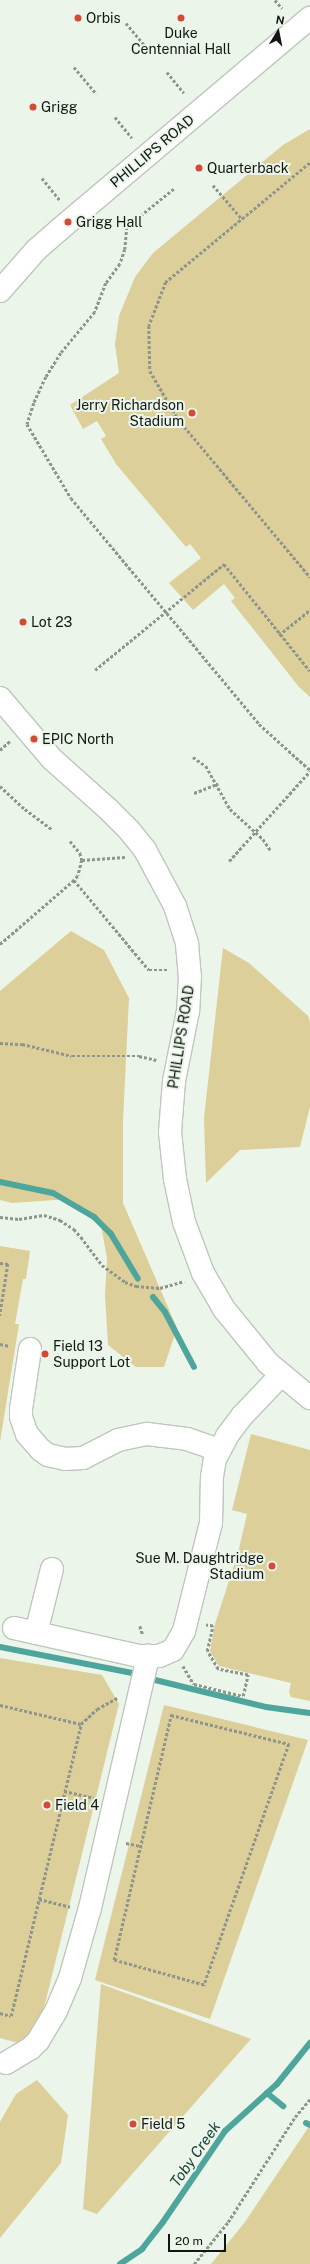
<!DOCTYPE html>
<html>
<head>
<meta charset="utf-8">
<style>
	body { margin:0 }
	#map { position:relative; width:310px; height:2264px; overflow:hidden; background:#ebf5e9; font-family:"Public Sans",sans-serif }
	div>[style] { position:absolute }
	.green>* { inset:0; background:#dccf99 }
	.stream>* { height:6px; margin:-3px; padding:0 3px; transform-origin:3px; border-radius:3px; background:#4ea59c }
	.path>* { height:2.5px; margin-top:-1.25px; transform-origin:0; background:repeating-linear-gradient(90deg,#8e958d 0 3px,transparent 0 5px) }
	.roads { filter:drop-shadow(1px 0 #bec7bd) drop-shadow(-1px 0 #bec7bd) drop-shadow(0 1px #bec7bd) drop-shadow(0 -1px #bec7bd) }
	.minor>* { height:22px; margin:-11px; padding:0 11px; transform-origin:11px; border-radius:11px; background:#fff }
	.dots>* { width:11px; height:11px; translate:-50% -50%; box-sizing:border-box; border:2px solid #ebf5e9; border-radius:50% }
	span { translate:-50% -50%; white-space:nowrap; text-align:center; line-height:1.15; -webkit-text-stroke:4px #ebf5e9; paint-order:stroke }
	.poi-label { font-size:14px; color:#121512 }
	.left { translate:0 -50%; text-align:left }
	.right { translate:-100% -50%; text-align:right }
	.street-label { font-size:14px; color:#121512 }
	.water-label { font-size:15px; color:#143d39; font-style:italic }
	.north { position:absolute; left:258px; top:12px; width:40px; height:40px; -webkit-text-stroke:3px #ebf5e9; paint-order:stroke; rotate:10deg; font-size:11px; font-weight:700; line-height:16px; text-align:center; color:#121512 }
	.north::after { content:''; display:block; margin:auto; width:14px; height:18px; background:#121512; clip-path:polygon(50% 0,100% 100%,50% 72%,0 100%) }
	.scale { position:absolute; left:168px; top:2234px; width:58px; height:18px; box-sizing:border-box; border:2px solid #121512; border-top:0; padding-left:5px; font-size:12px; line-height:14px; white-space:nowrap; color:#121512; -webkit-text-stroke:3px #ebf5e9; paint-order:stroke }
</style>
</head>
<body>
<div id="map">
	<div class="green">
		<div style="clip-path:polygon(310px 129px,310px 697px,299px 687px,231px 601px,235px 598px,224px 584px,193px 610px,169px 583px,201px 558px,190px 544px,186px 547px,116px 464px,101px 439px,106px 436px,97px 421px,83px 429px,70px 405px,119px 373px,115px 344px,119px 316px,135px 277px,153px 253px,283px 145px)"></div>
		<div style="clip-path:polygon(71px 931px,104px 950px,129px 998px,123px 1121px,123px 1203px,177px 1328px,164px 1367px,136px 1367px,108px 1345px,105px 1295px,107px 1258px,100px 1220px,69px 1199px,12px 1203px,0 1200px,0 991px)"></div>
		<div style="clip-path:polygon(223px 948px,249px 963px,308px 1016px,310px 1022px,310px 1107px,300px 1147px,240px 1150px,206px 1183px,204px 1118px)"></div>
		<div style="clip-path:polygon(0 1246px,30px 1251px,26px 1279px,23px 1279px,15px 1324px,19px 1324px,0 1442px)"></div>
		<div style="clip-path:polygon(251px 1434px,310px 1450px,310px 1701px,291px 1697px,289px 1692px,291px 1683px,219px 1666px,210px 1651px,215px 1624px,238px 1553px,247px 1514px,232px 1510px)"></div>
		<div style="clip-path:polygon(0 1658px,102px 1675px,119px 1704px,39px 2028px,18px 2043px,0 2038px)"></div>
		<div style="clip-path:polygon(164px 1705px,308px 1740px,210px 2019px,95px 1980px)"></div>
		<div style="clip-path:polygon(101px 1984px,251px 2039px,97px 2214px,83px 2209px)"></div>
		<div style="clip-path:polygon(37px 2080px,68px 2115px,61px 2163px,0 2238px,0 2122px,16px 2094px)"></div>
		<div style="clip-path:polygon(310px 2125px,310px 2264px,211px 2264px,245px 2222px)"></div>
	</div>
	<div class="stream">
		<div style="left:0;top:1182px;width:54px;rotate:11.7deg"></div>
		<div style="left:53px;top:1193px;width:48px;rotate:30.3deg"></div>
		<div style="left:94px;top:1217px;width:24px;rotate:45deg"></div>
		<div style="left:111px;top:1234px;width:52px;rotate:59deg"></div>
		<div style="left:153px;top:1297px;width:19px;rotate:51deg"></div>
		<div style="left:165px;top:1312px;width:62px;rotate:62.2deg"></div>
		<div style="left:0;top:1647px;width:140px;rotate:11.1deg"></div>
		<div style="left:151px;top:1679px;width:118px;rotate:13.7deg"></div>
		<div style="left:266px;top:1707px;width:44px;rotate:7.8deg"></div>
		<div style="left:267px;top:2093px;width:21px;rotate:39deg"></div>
		<div style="left:306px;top:2123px;width:4px;rotate:27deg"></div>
		<div style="left:120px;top:2264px;width:27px;rotate:-34deg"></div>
		<div style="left:142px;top:2249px;width:34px;rotate:-52deg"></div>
		<div style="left:163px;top:2222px;width:110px;rotate:-55.7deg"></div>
		<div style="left:225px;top:2131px;width:70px;rotate:-42.1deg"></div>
		<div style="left:277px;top:2084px;width:53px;rotate:-51.2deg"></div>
	</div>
	<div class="path">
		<div style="left:275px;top:0;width:11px;rotate:49deg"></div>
		<div style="left:126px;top:23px;width:34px;rotate:50deg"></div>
		<div style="left:74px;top:67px;width:35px;rotate:50deg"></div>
		<div style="left:167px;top:72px;width:27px;rotate:51deg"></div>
		<div style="left:115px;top:117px;width:27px;rotate:51deg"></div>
		<div style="left:310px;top:163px;width:187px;rotate:140.4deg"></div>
		<div style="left:166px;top:282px;width:47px;rotate:111.1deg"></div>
		<div style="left:149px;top:326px;width:45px;rotate:88.7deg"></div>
		<div style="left:150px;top:371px;width:56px;rotate:59.7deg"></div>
		<div style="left:178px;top:419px;width:206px;rotate:50.1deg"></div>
		<div style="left:42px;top:178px;width:28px;rotate:51deg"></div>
		<div style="left:213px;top:185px;width:45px;rotate:49.5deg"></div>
		<div style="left:174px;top:189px;width:60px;rotate:141deg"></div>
		<div style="left:127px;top:227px;width:22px;rotate:95deg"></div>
		<div style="left:125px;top:249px;width:16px;rotate:108deg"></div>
		<div style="left:120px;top:264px;width:24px;rotate:126deg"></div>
		<div style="left:106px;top:283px;width:31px;rotate:111deg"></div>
		<div style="left:95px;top:312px;width:53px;rotate:129.7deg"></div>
		<div style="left:61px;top:353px;width:28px;rotate:122deg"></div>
		<div style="left:46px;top:377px;width:29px;rotate:115deg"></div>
		<div style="left:34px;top:403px;width:22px;rotate:108deg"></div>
		<div style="left:27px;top:424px;width:86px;rotate:59.3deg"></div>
		<div style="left:71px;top:498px;width:294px;rotate:50.2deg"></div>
		<div style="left:259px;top:724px;width:69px;rotate:42deg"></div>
		<div style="left:279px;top:635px;width:40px;rotate:-39deg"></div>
		<div style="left:95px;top:670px;width:167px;rotate:-39.4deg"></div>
		<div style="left:224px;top:564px;width:137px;rotate:51.2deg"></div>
		<div style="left:0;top:750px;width:13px;rotate:-42deg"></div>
		<div style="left:193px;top:757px;width:16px;rotate:35deg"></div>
		<div style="left:206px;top:766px;width:49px;rotate:60.8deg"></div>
		<div style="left:230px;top:809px;width:45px;rotate:42.3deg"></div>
		<div style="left:263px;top:839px;width:14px;rotate:56deg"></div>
		<div style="left:0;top:786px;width:34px;rotate:43deg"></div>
		<div style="left:25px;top:809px;width:35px;rotate:37deg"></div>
		<div style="left:194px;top:793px;width:26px;rotate:-21deg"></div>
		<div style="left:70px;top:841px;width:16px;rotate:50deg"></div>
		<div style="left:80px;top:853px;width:7px;rotate:74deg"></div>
		<div style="left:82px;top:860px;width:16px;rotate:104deg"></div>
		<div style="left:78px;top:876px;width:6px;rotate:135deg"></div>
		<div style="left:82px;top:860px;width:43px;rotate:-4deg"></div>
		<div style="left:229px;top:861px;width:121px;rotate:-48deg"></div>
		<div style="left:0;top:944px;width:98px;rotate:-40.9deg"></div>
		<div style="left:74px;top:880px;width:117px;rotate:50.2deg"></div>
		<div style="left:149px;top:970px;width:19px"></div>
		<div style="left:0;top:1043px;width:22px;rotate:3deg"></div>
		<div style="left:22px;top:1044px;width:51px;rotate:13.5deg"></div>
		<div style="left:72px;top:1056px;width:67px"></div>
		<div style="left:139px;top:1056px;width:18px;rotate:13deg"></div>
		<div style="left:0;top:1217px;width:19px;rotate:6deg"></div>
		<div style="left:19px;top:1219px;width:25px;rotate:-9deg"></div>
		<div style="left:44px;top:1215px;width:17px;rotate:17deg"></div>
		<div style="left:60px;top:1220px;width:17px;rotate:33deg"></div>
		<div style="left:74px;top:1229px;width:11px;rotate:49deg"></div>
		<div style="left:81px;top:1237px;width:35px;rotate:53deg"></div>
		<div style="left:102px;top:1265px;width:29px;rotate:36deg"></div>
		<div style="left:125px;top:1282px;width:12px;rotate:20deg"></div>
		<div style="left:136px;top:1286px;width:24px;rotate:5deg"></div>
		<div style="left:160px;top:1288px;width:25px;rotate:-16deg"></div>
		<div style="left:0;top:1263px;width:8px;rotate:7deg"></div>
		<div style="left:8px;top:1264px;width:52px;rotate:98.9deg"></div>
		<div style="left:0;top:1344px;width:10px;rotate:11deg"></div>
		<div style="left:175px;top:1560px;width:6px;rotate:18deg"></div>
		<div style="left:140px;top:1626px;width:9px;rotate:72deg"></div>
		<div style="left:183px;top:1666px;width:21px;rotate:59deg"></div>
		<div style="left:194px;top:1684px;width:50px;rotate:13.8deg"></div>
		<div style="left:243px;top:1696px;width:22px;rotate:-77deg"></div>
		<div style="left:248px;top:1675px;width:31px;rotate:-169deg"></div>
		<div style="left:218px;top:1669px;width:21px;rotate:-121deg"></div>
		<div style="left:207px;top:1651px;width:26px;rotate:-77deg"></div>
		<div style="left:213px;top:1626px;width:7px;rotate:-172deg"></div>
		<div style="left:0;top:1705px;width:83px;rotate:13.2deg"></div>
		<div style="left:171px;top:1715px;width:122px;rotate:13.8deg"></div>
		<div style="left:289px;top:1744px;width:256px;rotate:109.4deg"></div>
		<div style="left:204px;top:1985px;width:93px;rotate:-164.5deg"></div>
		<div style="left:114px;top:1960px;width:252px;rotate:-76.9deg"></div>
		<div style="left:64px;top:1791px;width:31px;rotate:13deg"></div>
		<div style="left:126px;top:1843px;width:14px;rotate:12deg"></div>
		<div style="left:39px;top:1899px;width:32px;rotate:14deg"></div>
		<div style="left:0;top:2013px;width:11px;rotate:15deg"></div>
		<div style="left:11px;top:2016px;width:300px;rotate:-76.5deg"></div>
		<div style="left:81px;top:1724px;width:22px;rotate:-43deg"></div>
		<div style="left:97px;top:1709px;width:23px;rotate:-29deg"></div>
		<div style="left:194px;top:2264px;width:54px;rotate:-51deg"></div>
		<div style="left:228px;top:2222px;width:125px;rotate:-57.5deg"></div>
		<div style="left:295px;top:2117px;width:23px;rotate:-50deg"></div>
	</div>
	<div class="roads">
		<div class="minor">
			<div style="left:0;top:291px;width:55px;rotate:-48.7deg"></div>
			<div style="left:36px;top:250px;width:32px;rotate:-41deg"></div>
			<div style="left:60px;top:229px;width:327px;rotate:-40.2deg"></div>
			<div style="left:0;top:698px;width:80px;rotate:49.6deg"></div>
			<div style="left:52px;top:759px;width:76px;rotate:41.8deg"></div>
			<div style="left:109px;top:810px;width:28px;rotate:45deg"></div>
			<div style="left:129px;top:830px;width:26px;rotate:51deg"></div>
			<div style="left:145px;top:850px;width:64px;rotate:61.8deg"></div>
			<div style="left:175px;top:906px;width:40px;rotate:72deg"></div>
			<div style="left:187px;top:944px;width:32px;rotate:85deg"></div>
			<div style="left:190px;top:976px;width:35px;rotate:93deg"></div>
			<div style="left:188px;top:1011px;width:71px;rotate:101.3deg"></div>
			<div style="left:174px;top:1081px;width:51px;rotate:94.5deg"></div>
			<div style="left:170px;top:1132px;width:47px;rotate:83.9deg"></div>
			<div style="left:175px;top:1179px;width:44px;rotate:78.2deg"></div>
			<div style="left:184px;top:1222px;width:54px;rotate:69.6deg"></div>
			<div style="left:203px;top:1273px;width:42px;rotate:59.7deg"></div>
			<div style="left:224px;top:1309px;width:70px;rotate:50.8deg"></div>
			<div style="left:268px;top:1363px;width:55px;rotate:39.8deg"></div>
			<div style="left:30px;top:1349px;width:61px;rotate:98.5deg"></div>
			<div style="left:21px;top:1409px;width:8px;rotate:90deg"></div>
			<div style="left:21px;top:1417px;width:18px;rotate:71deg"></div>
			<div style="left:27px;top:1434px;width:21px;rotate:49deg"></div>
			<div style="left:41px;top:1450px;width:9px;rotate:36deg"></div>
			<div style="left:48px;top:1455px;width:17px;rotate:13deg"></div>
			<div style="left:65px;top:1459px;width:18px;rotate:-3deg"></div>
			<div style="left:83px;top:1458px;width:39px;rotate:-27deg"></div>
			<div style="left:118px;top:1440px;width:30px;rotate:-12deg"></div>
			<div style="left:147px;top:1434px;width:40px;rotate:7.1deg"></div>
			<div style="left:187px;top:1439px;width:34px;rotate:19deg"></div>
			<div style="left:14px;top:1628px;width:128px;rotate:12.6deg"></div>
			<div style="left:139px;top:1656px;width:20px"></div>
			<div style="left:159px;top:1656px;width:15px;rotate:-23deg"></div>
			<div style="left:173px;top:1650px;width:22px;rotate:-60deg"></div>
			<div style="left:184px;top:1631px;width:111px;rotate:-76deg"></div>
			<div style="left:211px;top:1523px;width:46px;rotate:-88.8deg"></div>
			<div style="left:212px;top:1477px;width:18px;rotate:-81deg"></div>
			<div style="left:215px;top:1459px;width:26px;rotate:-62deg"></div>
			<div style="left:227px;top:1436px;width:26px;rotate:-53deg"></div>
			<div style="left:243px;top:1415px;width:55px;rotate:-46.5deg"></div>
			<div style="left:36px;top:1633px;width:66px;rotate:-76deg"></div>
			<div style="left:6px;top:2063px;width:29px;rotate:-31deg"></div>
			<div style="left:31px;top:2048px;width:10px;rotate:-45deg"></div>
			<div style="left:38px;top:2041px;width:35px;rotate:-59deg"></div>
			<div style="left:56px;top:2011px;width:36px;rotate:-67deg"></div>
			<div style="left:70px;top:1978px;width:73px;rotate:-74.1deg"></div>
			<div style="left:90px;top:1908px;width:259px;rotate:-77deg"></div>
		</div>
	</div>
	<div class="dots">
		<div style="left:78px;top:18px;background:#d54937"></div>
		<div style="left:181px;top:18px;background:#d54937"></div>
		<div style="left:33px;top:107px;background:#d54937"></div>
		<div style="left:199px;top:168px;background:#d54937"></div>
		<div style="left:68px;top:222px;background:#d54937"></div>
		<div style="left:192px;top:413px;background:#d54937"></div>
		<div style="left:23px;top:622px;background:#d54937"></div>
		<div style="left:34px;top:739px;background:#d54937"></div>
		<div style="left:45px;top:1354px;background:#d54937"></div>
		<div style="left:272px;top:1566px;background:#d54937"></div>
		<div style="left:47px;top:1805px;background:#d54937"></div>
		<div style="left:133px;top:2124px;background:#d54937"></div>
	</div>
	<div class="poi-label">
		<span class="left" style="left:86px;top:18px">Orbis</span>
		<span style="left:181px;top:41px">Duke<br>Centennial Hall</span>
		<span class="left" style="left:41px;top:107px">Grigg</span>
		<span class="left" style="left:207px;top:168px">Quarterback</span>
		<span class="left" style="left:76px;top:222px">Grigg Hall</span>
		<span class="right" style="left:184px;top:413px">Jerry Richardson<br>Stadium</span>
		<span class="left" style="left:31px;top:622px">Lot 23</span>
		<span class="left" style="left:42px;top:739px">EPIC North</span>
		<span class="left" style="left:53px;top:1354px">Field 13<br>Support Lot</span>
		<span class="right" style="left:264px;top:1566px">Sue M. Daughtridge<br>Stadium</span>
		<span class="left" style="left:55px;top:1805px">Field 4</span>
		<span class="left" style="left:141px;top:2124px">Field 5</span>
	</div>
	<div class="street-label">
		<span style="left:152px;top:151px;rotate:-40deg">PHILLIPS ROAD</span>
		<span style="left:181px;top:1037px;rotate:-81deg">PHILLIPS ROAD</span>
	</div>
	<div class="water-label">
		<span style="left:195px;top:2154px;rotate:-55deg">Toby Creek</span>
	</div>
	<div class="north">N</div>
	<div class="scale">20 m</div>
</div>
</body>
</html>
